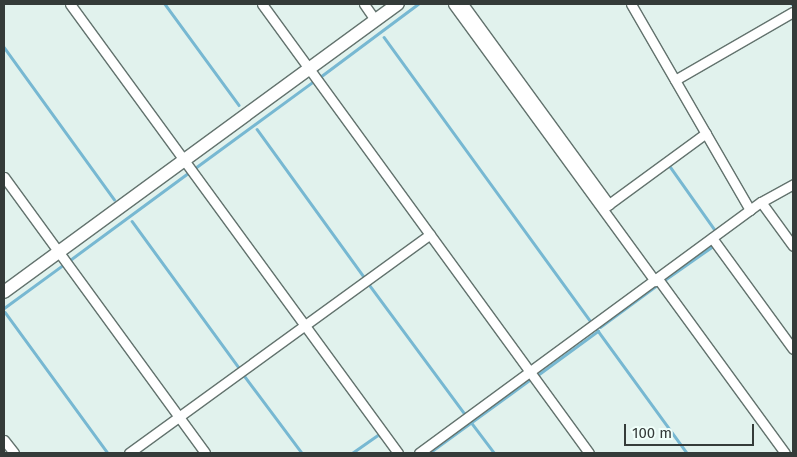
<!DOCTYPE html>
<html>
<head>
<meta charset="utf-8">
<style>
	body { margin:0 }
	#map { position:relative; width:797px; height:457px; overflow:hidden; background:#e1f2ed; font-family:"Fira Sans",sans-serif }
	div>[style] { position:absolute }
	.stream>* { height:2.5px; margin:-1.25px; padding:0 1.25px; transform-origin:1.25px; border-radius:1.25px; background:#77b8d2 }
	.roads { filter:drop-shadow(1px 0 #63736e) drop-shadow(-1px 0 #63736e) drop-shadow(0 1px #63736e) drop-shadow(0 -1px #63736e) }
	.street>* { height:9px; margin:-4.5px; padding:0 4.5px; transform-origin:4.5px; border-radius:4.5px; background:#fff }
	.secondary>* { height:12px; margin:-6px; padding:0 6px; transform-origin:6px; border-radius:6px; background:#fff }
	span { translate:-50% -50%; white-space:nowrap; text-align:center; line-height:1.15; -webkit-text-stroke:4px #f0fffa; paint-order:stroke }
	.frame { position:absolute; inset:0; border:5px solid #343b39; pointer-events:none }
	.scale { position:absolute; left:624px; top:424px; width:130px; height:22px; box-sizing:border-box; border:2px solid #343b39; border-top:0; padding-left:6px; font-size:15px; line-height:18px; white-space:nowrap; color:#343b39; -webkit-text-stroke:4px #f0fffa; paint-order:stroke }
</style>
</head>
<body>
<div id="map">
	<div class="stream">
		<div style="left:165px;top:4px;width:125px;rotate:53.8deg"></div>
		<div style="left:792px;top:4px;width:1px;rotate:45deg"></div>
		<div style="left:384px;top:37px;width:354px;rotate:54deg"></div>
		<div style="left:4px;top:47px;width:188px;rotate:54.1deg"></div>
		<div style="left:320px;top:77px;width:122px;rotate:-36.7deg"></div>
		<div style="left:257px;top:129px;width:184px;rotate:54.1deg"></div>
		<div style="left:669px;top:165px;width:80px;rotate:54.7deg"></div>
		<div style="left:195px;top:168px;width:147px;rotate:-36.2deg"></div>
		<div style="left:132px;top:221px;width:183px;rotate:53.9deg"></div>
		<div style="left:70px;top:260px;width:147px;rotate:-36.4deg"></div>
		<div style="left:663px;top:281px;width:61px;rotate:-35deg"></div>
		<div style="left:368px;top:283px;width:163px;rotate:53.5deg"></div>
		<div style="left:4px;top:308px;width:73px;rotate:-36.1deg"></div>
		<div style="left:5px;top:312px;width:175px;rotate:53.9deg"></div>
		<div style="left:600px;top:327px;width:69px;rotate:-36.2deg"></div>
		<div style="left:596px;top:328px;width:155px;rotate:53.9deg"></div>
		<div style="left:243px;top:374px;width:99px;rotate:53.2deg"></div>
		<div style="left:539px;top:374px;width:73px;rotate:-36.1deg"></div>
		<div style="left:471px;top:422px;width:39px;rotate:53deg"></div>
		<div style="left:352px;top:453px;width:33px;rotate:-35deg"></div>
		<div style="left:379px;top:434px;width:2px;rotate:63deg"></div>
		<div style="left:429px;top:453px;width:126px;rotate:-36deg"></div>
	</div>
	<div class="roads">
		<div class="street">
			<div style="left:70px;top:4px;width:556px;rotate:53.85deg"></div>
			<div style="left:262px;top:4px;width:555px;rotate:53.93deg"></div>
			<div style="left:364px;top:4px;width:19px;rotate:55deg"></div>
			<div style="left:453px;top:4px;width:343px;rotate:53.9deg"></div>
			<div style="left:463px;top:4px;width:248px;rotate:53.9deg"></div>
			<div style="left:631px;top:4px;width:238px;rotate:60deg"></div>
			<div style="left:675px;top:80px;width:136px;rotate:-30deg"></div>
			<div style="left:4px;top:177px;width:341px;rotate:53.9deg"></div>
			<div style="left:761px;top:202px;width:54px;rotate:54deg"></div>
			<div style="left:605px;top:207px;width:125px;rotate:-36.2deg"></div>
			<div style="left:712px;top:238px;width:137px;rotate:53.9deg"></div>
			<div style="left:658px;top:279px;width:215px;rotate:53.9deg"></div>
			<div style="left:4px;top:440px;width:16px;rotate:52deg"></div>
			<div style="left:129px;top:453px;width:372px;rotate:-36deg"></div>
			<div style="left:419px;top:453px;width:424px;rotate:-36.3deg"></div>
			<div style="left:761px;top:202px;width:37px;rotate:-29deg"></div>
		</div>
		<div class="secondary">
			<div style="left:4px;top:292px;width:488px;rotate:-36.2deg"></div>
		</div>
	</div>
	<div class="frame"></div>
	<div class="scale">100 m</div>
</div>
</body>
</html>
